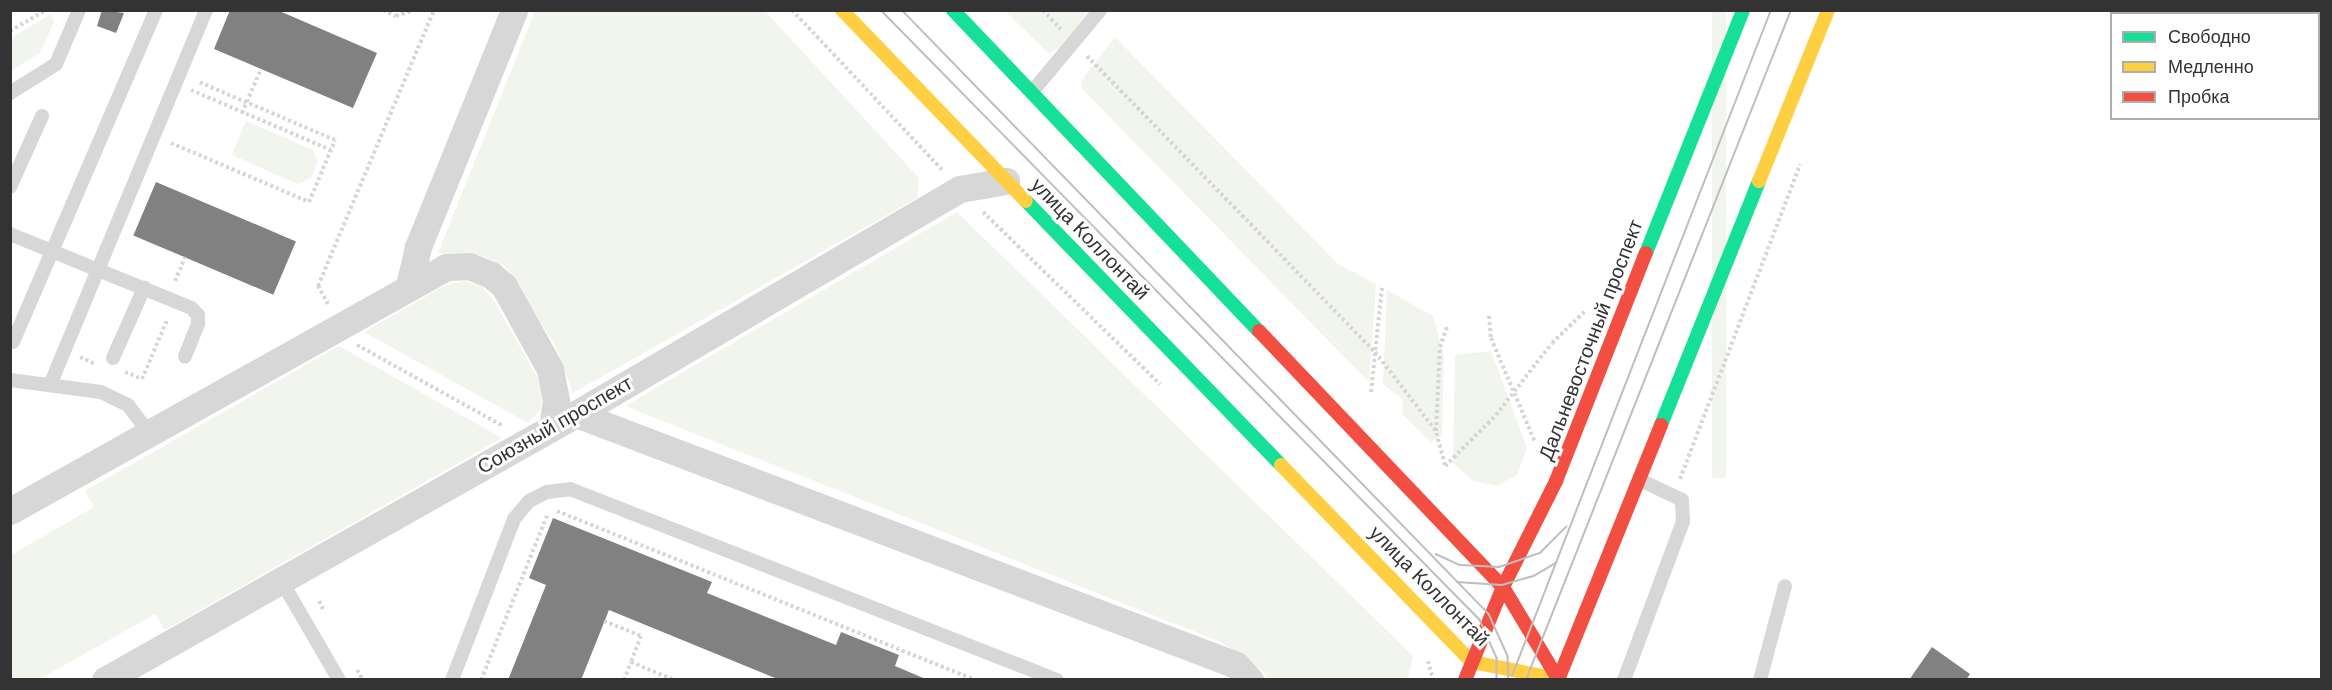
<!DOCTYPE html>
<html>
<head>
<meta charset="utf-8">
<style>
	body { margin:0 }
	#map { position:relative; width:2332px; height:690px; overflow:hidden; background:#fff; font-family:Arial,sans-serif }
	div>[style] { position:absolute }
	.green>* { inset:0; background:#f1f5ed; transform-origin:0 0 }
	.building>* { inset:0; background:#818181; transform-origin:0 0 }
	.path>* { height:4px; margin-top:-2px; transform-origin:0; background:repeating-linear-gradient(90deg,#d6d6d6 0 3px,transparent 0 6px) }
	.lane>* { height:14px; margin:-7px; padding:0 7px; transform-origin:7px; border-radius:7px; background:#d7d7d7 }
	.street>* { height:27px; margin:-13.5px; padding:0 13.5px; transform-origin:13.5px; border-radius:13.5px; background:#d7d7d7 }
	.fast>* { height:14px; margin:-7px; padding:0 7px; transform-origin:7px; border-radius:7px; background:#16e098 }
	.slow>* { height:14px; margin:-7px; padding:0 7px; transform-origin:7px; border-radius:7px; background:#ffcf43 }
	.jam>* { height:14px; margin:-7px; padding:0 7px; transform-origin:7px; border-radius:7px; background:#f24e42 }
	.tram>* { height:1.5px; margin:-0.75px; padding:0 0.75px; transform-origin:0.75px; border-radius:0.75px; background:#bebebe }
	span { translate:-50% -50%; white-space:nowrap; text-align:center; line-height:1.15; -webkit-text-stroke:6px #fff; paint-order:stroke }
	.street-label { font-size:20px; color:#333 }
	.frame { position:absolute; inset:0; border:12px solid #333; pointer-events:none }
	.legend { position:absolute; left:2110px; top:12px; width:210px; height:108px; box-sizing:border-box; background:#fff; border:2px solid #adadad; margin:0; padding:8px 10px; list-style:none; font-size:18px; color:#333 }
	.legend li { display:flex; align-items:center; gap:12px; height:30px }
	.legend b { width:30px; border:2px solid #adadad }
</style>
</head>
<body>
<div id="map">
	<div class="green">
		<div style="clip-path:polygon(535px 11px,765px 11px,919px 178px,917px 198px,573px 393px,556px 347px,505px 266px,480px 255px,438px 253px)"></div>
		<div style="clip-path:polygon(1005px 11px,1090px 11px,1064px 47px,1048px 53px)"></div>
		<div style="left:1712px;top:11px;width:14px;height:467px"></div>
		<div style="clip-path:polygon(51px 14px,54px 22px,40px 53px,11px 71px,11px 38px)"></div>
		<div style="clip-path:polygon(1115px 37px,1338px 264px,1376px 284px,1369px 382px,1084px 91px,1081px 83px,1084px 77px)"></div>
		<div style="clip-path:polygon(246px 121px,313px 150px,318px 162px,311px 178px,298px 184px,232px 155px)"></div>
		<div style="clip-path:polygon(957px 212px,1413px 656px,1408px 679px,1268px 679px,1265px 673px,1221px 642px,625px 406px)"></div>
		<div style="clip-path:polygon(464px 281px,481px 286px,493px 299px,540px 382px,543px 396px,540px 411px,528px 423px,364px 332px,446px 285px)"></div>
		<div style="clip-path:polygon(1387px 290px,1433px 316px,1444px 357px,1442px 435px,1431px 442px,1403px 415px,1402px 399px,1383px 384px)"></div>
		<div style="clip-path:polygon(339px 346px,502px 438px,165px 630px,155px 614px,40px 679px,11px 679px,11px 555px,94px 507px,85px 491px)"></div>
		<div style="clip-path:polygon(1491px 351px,1527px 448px,1517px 475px,1498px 486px,1473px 481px,1453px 463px,1455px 355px)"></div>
	</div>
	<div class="building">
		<div style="clip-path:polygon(102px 10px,124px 13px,116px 33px,97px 26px)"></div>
		<div style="clip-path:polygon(230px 10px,277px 10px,377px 53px,353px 108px,214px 49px)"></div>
		<div style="left:156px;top:182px;width:152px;height:58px;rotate:23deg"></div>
		<div style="clip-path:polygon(553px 518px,712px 582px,707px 593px,836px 645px,841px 632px,899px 655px,895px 666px,928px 680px,780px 680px,609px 610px,581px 680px,508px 680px,546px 585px,529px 578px)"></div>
		<div style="clip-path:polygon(1932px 647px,1970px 674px,1966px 680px,1909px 680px)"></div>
	</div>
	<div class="path">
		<div style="left:383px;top:10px;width:14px;rotate:25deg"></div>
		<div style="left:396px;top:16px;width:20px;rotate:-18deg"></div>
		<div style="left:792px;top:10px;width:219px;rotate:46.8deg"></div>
		<div style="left:1043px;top:10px;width:26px;rotate:47deg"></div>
		<div style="left:10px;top:31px;width:42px;rotate:-30.3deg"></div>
		<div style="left:1087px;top:56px;width:413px;rotate:45.8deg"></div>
		<div style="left:1375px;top:352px;width:100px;rotate:52.3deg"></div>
		<div style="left:191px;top:90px;width:152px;rotate:23.2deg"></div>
		<div style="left:242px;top:113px;width:48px;rotate:-66.6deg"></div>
		<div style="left:171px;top:143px;width:150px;rotate:23.1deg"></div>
		<div style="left:309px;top:202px;width:67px;rotate:-67.2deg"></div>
		<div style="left:335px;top:140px;width:150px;rotate:-156.9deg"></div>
		<div style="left:983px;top:212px;width:247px;rotate:44.2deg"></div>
		<div style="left:175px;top:281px;width:26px;rotate:-67deg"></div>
		<div style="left:328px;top:304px;width:21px;rotate:-119deg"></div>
		<div style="left:318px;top:286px;width:299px;rotate:-67.2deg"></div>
		<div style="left:1489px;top:316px;width:22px;rotate:85deg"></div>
		<div style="left:1491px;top:338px;width:113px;rotate:67.1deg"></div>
		<div style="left:357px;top:345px;width:167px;rotate:29deg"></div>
		<div style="left:80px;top:357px;width:17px;rotate:25deg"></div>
		<div style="left:125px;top:372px;width:18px;rotate:22deg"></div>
		<div style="left:142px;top:379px;width:66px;rotate:-66.9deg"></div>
		<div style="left:1371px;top:392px;width:105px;rotate:-84deg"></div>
		<div style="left:1445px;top:465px;width:35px;rotate:-105deg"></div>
		<div style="left:1436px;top:431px;width:84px;rotate:-87.3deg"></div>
		<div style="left:1440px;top:347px;width:24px;rotate:-71deg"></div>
		<div style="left:1445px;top:466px;width:72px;rotate:-45deg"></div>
		<div style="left:1496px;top:415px;width:91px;rotate:-52.1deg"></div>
		<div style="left:1552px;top:343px;width:46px;rotate:-44.1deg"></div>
		<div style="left:1680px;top:479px;width:337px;rotate:-69.1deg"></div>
		<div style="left:557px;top:511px;width:452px;rotate:22deg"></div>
		<div style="left:319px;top:601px;width:11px;rotate:63deg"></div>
		<div style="left:604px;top:621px;width:40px;rotate:22deg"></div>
		<div style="left:641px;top:636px;width:28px;rotate:111deg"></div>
		<div style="left:1428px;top:661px;width:20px;rotate:75deg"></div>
		<div style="left:357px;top:670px;width:12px;rotate:59deg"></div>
		<div style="left:481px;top:680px;width:180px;rotate:-68.1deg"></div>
		<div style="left:624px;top:680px;width:19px;rotate:-69deg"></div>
		<div style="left:631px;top:662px;width:47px;rotate:22.7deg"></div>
	</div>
	<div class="lane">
		<div style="left:1032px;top:92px;width:107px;rotate:-50.3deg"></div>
		<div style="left:10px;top:93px;width:54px;rotate:-32.2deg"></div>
		<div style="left:56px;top:64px;width:59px;rotate:-66.9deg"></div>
		<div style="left:10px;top:187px;width:78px;rotate:-65.7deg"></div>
		<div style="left:10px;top:234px;width:196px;rotate:22.2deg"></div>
		<div style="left:191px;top:308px;width:10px;rotate:45deg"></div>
		<div style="left:198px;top:315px;width:9px;rotate:90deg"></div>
		<div style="left:198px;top:324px;width:35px;rotate:112deg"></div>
		<div style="left:13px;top:342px;width:361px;rotate:-66.7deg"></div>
		<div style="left:113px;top:358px;width:77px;rotate:-66.1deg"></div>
		<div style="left:10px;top:380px;width:92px;rotate:7.5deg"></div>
		<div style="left:101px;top:392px;width:30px;rotate:26deg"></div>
		<div style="left:128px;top:405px;width:35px;rotate:53deg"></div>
		<div style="left:50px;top:385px;width:406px;rotate:-67.4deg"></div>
		<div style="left:281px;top:580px;width:116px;rotate:59.9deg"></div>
		<div style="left:452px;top:680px;width:173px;rotate:-68.9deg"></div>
		<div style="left:514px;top:519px;width:23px;rotate:-50deg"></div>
		<div style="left:529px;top:501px;width:20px;rotate:-27deg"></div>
		<div style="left:547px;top:492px;width:23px;rotate:-7deg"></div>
		<div style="left:570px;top:489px;width:523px;rotate:21.41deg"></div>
		<div style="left:1624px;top:680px;width:170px;rotate:-69.6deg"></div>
		<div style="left:1683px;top:521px;width:21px;rotate:-93deg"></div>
		<div style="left:1682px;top:500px;width:47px;rotate:-154.5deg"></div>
		<div style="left:1760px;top:680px;width:97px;rotate:-75.1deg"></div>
	</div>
	<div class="street">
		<div style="left:409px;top:286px;width:40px;rotate:-77deg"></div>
		<div style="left:418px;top:247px;width:256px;rotate:-67.9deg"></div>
		<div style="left:576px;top:414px;width:706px;rotate:20.82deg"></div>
		<div style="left:1236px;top:665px;width:21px;rotate:47deg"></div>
		<div style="left:10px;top:511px;width:500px;rotate:-29.2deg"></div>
		<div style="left:446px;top:267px;width:23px;rotate:-2deg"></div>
		<div style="left:469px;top:266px;width:24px;rotate:22deg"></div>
		<div style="left:491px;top:275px;width:17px;rotate:40deg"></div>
		<div style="left:504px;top:286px;width:95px;rotate:61deg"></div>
		<div style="left:550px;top:369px;width:33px;rotate:79deg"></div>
		<div style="left:556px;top:401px;width:26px;rotate:99deg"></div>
		<div style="left:105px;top:680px;width:541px;rotate:-29.46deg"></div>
		<div style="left:576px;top:414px;width:445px;rotate:-30.4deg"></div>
		<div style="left:960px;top:189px;width:47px;rotate:-9.9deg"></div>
	</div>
	<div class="fast">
		<div style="left:953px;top:10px;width:443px;rotate:46.4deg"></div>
		<div style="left:1026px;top:201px;width:367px;rotate:46deg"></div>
		<div style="left:1646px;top:253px;width:262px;rotate:-68.2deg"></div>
		<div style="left:1661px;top:425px;width:263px;rotate:-68.1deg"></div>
	</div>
	<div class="slow">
		<div style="left:842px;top:10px;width:265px;rotate:46.1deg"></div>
		<div style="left:1759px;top:181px;width:184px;rotate:-68deg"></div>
		<div style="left:1281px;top:465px;width:274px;rotate:45.9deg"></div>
		<div style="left:1472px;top:662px;width:88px;rotate:11.2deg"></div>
	</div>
	<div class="jam">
		<div style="left:1259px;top:331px;width:354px;rotate:46.4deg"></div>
		<div style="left:1503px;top:587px;width:107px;rotate:59.1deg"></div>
		<div style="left:1465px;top:680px;width:100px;rotate:-67.8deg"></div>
		<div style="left:1503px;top:587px;width:119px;rotate:-63.4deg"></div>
		<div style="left:1556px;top:481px;width:245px;rotate:-68.5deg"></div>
		<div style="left:1558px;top:680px;width:275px;rotate:-68deg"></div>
	</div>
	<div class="tram">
		<div style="left:881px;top:10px;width:855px;rotate:45.52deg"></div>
		<div style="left:1480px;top:620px;width:42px;rotate:65.9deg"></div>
		<div style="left:1497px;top:658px;width:22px;rotate:90deg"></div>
		<div style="left:902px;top:10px;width:842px;rotate:45.82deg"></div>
		<div style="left:1489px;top:614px;width:46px;rotate:65.7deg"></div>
		<div style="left:1508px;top:656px;width:24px;rotate:88deg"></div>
		<div style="left:1436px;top:554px;width:26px;rotate:25deg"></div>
		<div style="left:1460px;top:565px;width:39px;rotate:3deg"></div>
		<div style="left:1499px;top:567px;width:43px;rotate:-18.9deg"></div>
		<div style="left:1540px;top:553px;width:37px;rotate:-45deg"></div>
		<div style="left:1457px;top:582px;width:45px;rotate:3.8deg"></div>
		<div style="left:1502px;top:585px;width:33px;rotate:-16deg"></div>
		<div style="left:1534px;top:576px;width:26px;rotate:-31deg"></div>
		<div style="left:1512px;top:676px;width:715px;rotate:-68.75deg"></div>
		<div style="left:1526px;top:680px;width:721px;rotate:-68.42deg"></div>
	</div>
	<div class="street-label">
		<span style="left:1090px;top:239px;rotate:46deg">улица Коллонтай</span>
		<span style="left:1591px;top:340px;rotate:-69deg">Дальневосточный проспект</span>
		<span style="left:555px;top:425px;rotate:-30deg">Союзный проспект</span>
		<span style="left:1429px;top:586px;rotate:45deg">улица Коллонтай</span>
	</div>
	<div class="frame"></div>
	<ul class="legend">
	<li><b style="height:8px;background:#16e098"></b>Свободно</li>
	<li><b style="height:8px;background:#ffcf43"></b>Медленно</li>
	<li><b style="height:8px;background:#f24e42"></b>Пробка</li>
	</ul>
</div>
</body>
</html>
